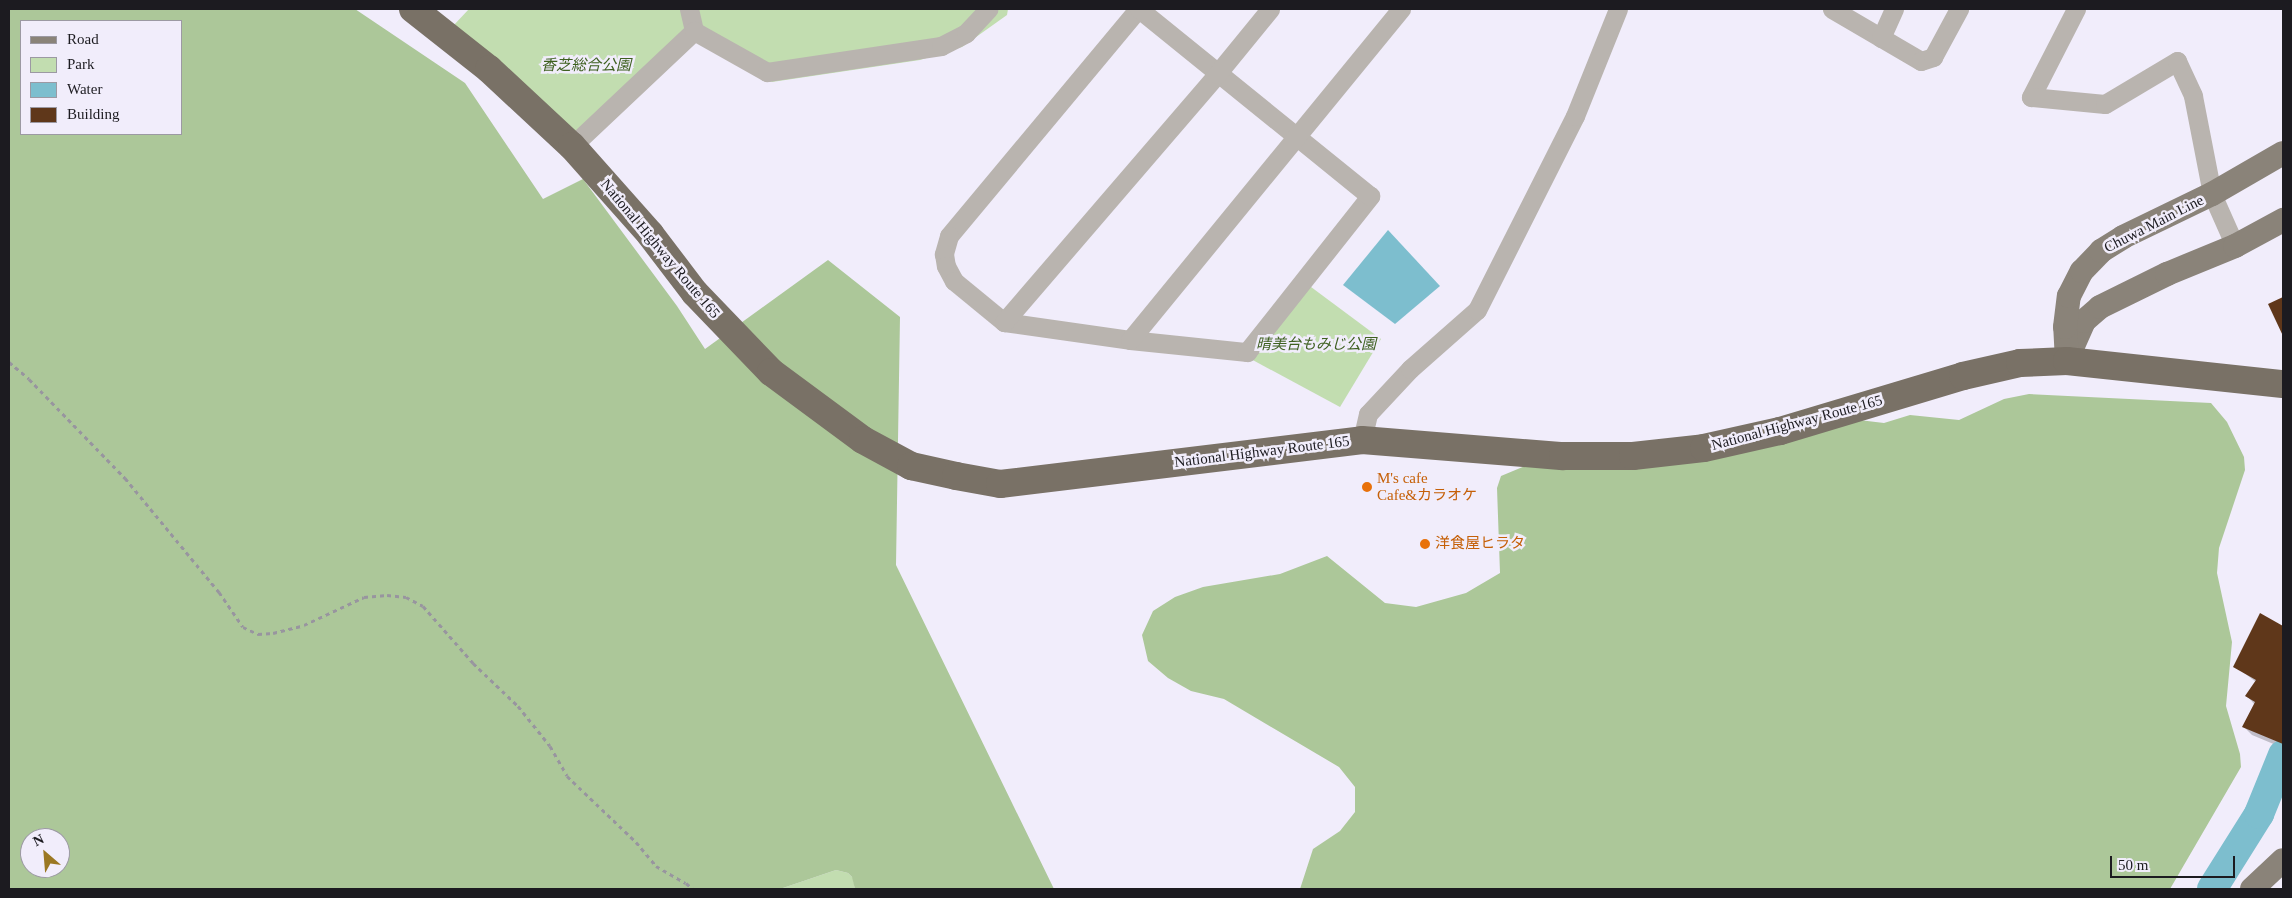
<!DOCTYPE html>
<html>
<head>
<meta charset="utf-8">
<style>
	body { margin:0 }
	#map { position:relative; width:2292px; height:898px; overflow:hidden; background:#f1edfb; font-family:"Times New Roman","Noto Sans JP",serif }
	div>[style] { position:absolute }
	.green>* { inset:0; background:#c2ddb0 }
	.forest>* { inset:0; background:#acc799 }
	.water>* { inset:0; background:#7dbece }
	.shadow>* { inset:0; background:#0003 }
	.river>* { height:30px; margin:-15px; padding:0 15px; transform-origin:15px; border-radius:15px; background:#7dbece }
	.building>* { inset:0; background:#5f371a }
	.path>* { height:3px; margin-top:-1.5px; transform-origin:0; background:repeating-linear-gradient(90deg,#98959f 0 4px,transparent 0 8px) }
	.minor>* { height:19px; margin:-9.5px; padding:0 9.5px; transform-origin:9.5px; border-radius:9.5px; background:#b9b4af }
	.major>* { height:24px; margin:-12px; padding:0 12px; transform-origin:12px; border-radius:12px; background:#8a8379 }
	.highway>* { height:28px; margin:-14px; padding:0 14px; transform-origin:14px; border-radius:14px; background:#797166 }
	.dots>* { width:14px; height:14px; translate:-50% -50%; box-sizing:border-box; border:2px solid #f1edfb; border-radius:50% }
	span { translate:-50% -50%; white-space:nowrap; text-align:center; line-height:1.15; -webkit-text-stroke:5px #f1edfb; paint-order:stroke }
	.park-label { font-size:15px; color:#3e6020; font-style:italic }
	.street-label { font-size:15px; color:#1c1b20 }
	.food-label { font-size:15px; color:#c56008 }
	.left { translate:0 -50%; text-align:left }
	.frame { position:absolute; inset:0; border:10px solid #1c1b20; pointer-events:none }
	.legend { position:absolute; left:20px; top:20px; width:162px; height:115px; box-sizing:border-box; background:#f1edfb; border:1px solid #9c99a3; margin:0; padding:6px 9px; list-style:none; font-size:15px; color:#1c1b20 }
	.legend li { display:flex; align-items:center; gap:10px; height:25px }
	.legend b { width:25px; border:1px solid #9c99a3 }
	.north { position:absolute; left:20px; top:828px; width:50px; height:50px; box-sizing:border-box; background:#f1edfb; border:1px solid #9c99a3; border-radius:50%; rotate:333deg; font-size:14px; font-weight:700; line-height:20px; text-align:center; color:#1c1b20 }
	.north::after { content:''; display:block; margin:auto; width:18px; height:22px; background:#9b7823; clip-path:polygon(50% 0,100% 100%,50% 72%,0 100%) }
	.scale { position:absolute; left:2110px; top:856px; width:125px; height:22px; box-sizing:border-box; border:2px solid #1c1b20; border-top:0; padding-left:6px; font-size:15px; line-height:18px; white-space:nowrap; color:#1c1b20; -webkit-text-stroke:4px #f1edfb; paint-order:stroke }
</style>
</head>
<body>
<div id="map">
	<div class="green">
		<div style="clip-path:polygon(469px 9px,1008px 9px,1007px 15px,962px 47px,920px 60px,772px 82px,696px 42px,587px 145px,453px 26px)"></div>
		<div style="clip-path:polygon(1307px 284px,1381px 339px,1340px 407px,1249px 358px)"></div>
		<div style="clip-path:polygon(836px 870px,848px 873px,853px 878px,855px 889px,780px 889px)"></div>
	</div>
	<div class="forest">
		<div style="clip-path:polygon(evenodd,9px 9px,355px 9px,465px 83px,543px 199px,583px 179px,677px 306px,705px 349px,828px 260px,900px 317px,896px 565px,1054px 889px,855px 889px,852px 877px,848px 873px,836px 870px,780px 889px,9px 889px,9px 9px,21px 21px,181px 21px,181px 134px,21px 134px,21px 21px,9px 9px,30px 838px,60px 838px,60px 868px,30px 868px,30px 838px)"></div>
		<div style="clip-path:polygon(2029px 394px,2211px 403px,2227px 422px,2244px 457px,2245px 470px,2219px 548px,2217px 573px,2232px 642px,2226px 706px,2240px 754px,2241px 767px,2170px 889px,1300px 889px,1313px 849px,1340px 831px,1355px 812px,1355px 787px,1339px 767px,1224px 699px,1191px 691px,1168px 678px,1148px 661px,1142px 635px,1153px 611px,1175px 597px,1203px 587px,1280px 574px,1327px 556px,1385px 603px,1416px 607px,1466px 593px,1500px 573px,1497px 488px,1501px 476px,1525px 466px,1859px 420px,1884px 423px,1910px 415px,1959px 420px,2004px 399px)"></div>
	</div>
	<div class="water">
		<div style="clip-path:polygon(1388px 230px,1440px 286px,1395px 324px,1343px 285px)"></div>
	</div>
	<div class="shadow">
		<div style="clip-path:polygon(2260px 615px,2283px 627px,2283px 748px,2252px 735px,2244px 727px,2255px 705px,2247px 696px,2256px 682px,2235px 666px)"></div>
		<div style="clip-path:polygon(2283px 768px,2283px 796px,2273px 786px)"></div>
	</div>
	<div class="river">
		<div style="left:2212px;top:889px;width:89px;rotate:-57.9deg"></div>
		<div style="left:2259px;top:814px;width:64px;rotate:-67.9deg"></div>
	</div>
	<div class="building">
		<div style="clip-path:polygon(2283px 297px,2283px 336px,2268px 304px)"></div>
		<div style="clip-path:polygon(2260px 613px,2283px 626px,2283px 744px,2242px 727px,2255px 702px,2245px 696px,2256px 680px,2233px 667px)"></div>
	</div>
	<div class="path">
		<div style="left:9px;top:362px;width:26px;rotate:40deg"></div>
		<div style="left:29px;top:379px;width:138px;rotate:45.9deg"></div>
		<div style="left:125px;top:478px;width:148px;rotate:50.5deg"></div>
		<div style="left:219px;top:592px;width:42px;rotate:55.6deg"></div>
		<div style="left:243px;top:627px;width:17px;rotate:25deg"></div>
		<div style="left:258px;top:634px;width:15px;rotate:-4deg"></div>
		<div style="left:273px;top:633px;width:32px;rotate:-14deg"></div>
		<div style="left:304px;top:625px;width:66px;rotate:-25deg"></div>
		<div style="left:364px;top:597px;width:23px;rotate:-5deg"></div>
		<div style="left:387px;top:595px;width:19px;rotate:6deg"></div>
		<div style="left:406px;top:597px;width:19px;rotate:28deg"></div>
		<div style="left:423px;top:606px;width:76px;rotate:48.7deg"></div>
		<div style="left:473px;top:663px;width:62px;rotate:43.7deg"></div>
		<div style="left:518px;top:706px;width:51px;rotate:51.3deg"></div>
		<div style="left:550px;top:746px;width:34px;rotate:60deg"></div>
		<div style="left:567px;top:776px;width:95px;rotate:43.7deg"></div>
		<div style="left:636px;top:842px;width:31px;rotate:50deg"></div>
		<div style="left:656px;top:866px;width:34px;rotate:30deg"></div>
		<div style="left:686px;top:883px;width:9px;rotate:41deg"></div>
	</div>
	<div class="minor">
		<div style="left:689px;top:9px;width:23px;rotate:77deg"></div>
		<div style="left:1138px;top:9px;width:295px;rotate:129.8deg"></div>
		<div style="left:949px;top:236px;width:19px;rotate:106deg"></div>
		<div style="left:944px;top:254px;width:12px;rotate:81deg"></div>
		<div style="left:946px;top:266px;width:17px;rotate:62deg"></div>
		<div style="left:954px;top:281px;width:65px;rotate:39.4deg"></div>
		<div style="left:1004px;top:322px;width:127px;rotate:8.1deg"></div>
		<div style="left:1130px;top:340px;width:118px;rotate:5.9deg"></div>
		<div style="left:1247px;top:352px;width:199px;rotate:-51.7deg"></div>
		<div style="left:1370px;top:196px;width:297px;rotate:-141deg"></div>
		<div style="left:1832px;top:9px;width:103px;rotate:30.3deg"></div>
		<div style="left:1921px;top:61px;width:13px;rotate:-18deg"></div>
		<div style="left:1933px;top:57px;width:55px;rotate:-61.6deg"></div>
		<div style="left:2076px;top:9px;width:99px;rotate:117.1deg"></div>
		<div style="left:2031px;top:97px;width:74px;rotate:5.4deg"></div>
		<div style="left:2105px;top:104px;width:84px;rotate:-30.8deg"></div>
		<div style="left:2177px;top:61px;width:38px;rotate:65deg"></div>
		<div style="left:2193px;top:96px;width:100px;rotate:79deg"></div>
		<div style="left:2212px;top:194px;width:57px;rotate:66.1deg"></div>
		<div style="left:1881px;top:38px;width:32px;rotate:-66deg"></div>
		<div style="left:572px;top:146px;width:168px;rotate:-43.3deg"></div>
		<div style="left:694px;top:31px;width:84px;rotate:29.3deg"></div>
		<div style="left:767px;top:72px;width:176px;rotate:-8.5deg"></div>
		<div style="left:941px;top:46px;width:28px;rotate:-27deg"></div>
		<div style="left:966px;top:33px;width:33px;rotate:-47deg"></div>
		<div style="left:1004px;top:322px;width:327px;rotate:-49.3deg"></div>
		<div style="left:1217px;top:74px;width:84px;rotate:-50.8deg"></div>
		<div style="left:1130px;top:340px;width:428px;rotate:-50.7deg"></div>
		<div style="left:1362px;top:440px;width:27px;rotate:-77deg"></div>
		<div style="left:1368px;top:414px;width:62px;rotate:-47deg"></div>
		<div style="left:1410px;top:369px;width:89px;rotate:-41.4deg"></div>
		<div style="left:1477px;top:310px;width:217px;rotate:-63.2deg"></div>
		<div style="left:1575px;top:116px;width:115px;rotate:-68.1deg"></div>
	</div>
	<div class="major">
		<div style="left:2068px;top:357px;width:39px;rotate:-66deg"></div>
		<div style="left:2084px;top:321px;width:21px;rotate:-41deg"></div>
		<div style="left:2100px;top:307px;width:75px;rotate:-26.2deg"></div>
		<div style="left:2167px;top:274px;width:74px;rotate:-22.4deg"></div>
		<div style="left:2235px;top:246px;width:55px;rotate:-28.4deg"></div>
		<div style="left:2067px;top:361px;width:34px;rotate:-93deg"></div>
		<div style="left:2065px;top:327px;width:31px;rotate:-83deg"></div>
		<div style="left:2069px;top:296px;width:28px;rotate:-63deg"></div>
		<div style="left:2082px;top:271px;width:28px;rotate:-46deg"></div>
		<div style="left:2101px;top:251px;width:26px;rotate:-32deg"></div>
		<div style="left:2123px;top:237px;width:99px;rotate:-25.8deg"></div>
		<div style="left:2212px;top:194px;width:82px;rotate:-30deg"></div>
		<div style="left:2252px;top:889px;width:42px;rotate:-43.1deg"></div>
	</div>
	<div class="highway">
		<div style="left:413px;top:9px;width:97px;rotate:38.3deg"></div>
		<div style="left:489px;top:69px;width:113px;rotate:42.9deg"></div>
		<div style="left:572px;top:146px;width:118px;rotate:48.4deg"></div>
		<div style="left:650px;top:234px;width:74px;rotate:52.7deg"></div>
		<div style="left:695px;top:293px;width:110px;rotate:46.1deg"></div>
		<div style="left:771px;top:372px;width:114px;rotate:36.5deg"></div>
		<div style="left:863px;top:440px;width:55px;rotate:28.4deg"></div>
		<div style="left:911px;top:466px;width:46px;rotate:12.5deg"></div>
		<div style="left:956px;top:476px;width:45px;rotate:10.3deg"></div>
		<div style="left:1000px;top:484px;width:365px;rotate:-6.9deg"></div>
		<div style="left:1362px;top:440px;width:202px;rotate:4.6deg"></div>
		<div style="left:1563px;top:456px;width:70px"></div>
		<div style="left:1633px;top:456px;width:71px;rotate:-6.4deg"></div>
		<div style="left:1704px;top:448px;width:78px;rotate:-12.6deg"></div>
		<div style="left:1780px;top:431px;width:191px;rotate:-16.7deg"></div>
		<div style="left:1963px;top:376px;width:58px;rotate:-12.8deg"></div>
		<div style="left:2020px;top:363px;width:47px;rotate:-2.4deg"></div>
		<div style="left:2067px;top:361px;width:217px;rotate:6.1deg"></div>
	</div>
	<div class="dots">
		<div style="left:1367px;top:487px;background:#e8710a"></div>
		<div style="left:1425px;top:544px;background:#e8710a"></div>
	</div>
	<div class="park-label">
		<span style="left:586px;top:66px">香芝総合公園</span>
		<span style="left:1316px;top:345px">晴美台もみじ公園</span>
	</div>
	<div class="street-label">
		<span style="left:2154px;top:224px;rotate:-27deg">Chuwa Main Line</span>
		<span style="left:660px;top:249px;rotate:50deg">National Highway Route 165</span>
		<span style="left:1797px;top:423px;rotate:-15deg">National Highway Route 165</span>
		<span style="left:1262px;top:452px;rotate:-7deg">National Highway Route 165</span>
	</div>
	<div class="food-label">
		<span class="left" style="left:1377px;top:487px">M's cafe<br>Cafe&amp;カラオケ</span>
		<span class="left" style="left:1435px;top:544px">洋食屋ヒラタ</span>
	</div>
	<div class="frame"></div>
	<ul class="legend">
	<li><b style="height:6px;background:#8a8379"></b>Road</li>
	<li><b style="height:14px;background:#c2ddb0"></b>Park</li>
	<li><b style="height:14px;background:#7dbece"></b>Water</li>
	<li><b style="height:14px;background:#5f371a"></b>Building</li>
	</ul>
	<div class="north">N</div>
	<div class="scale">50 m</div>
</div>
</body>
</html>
